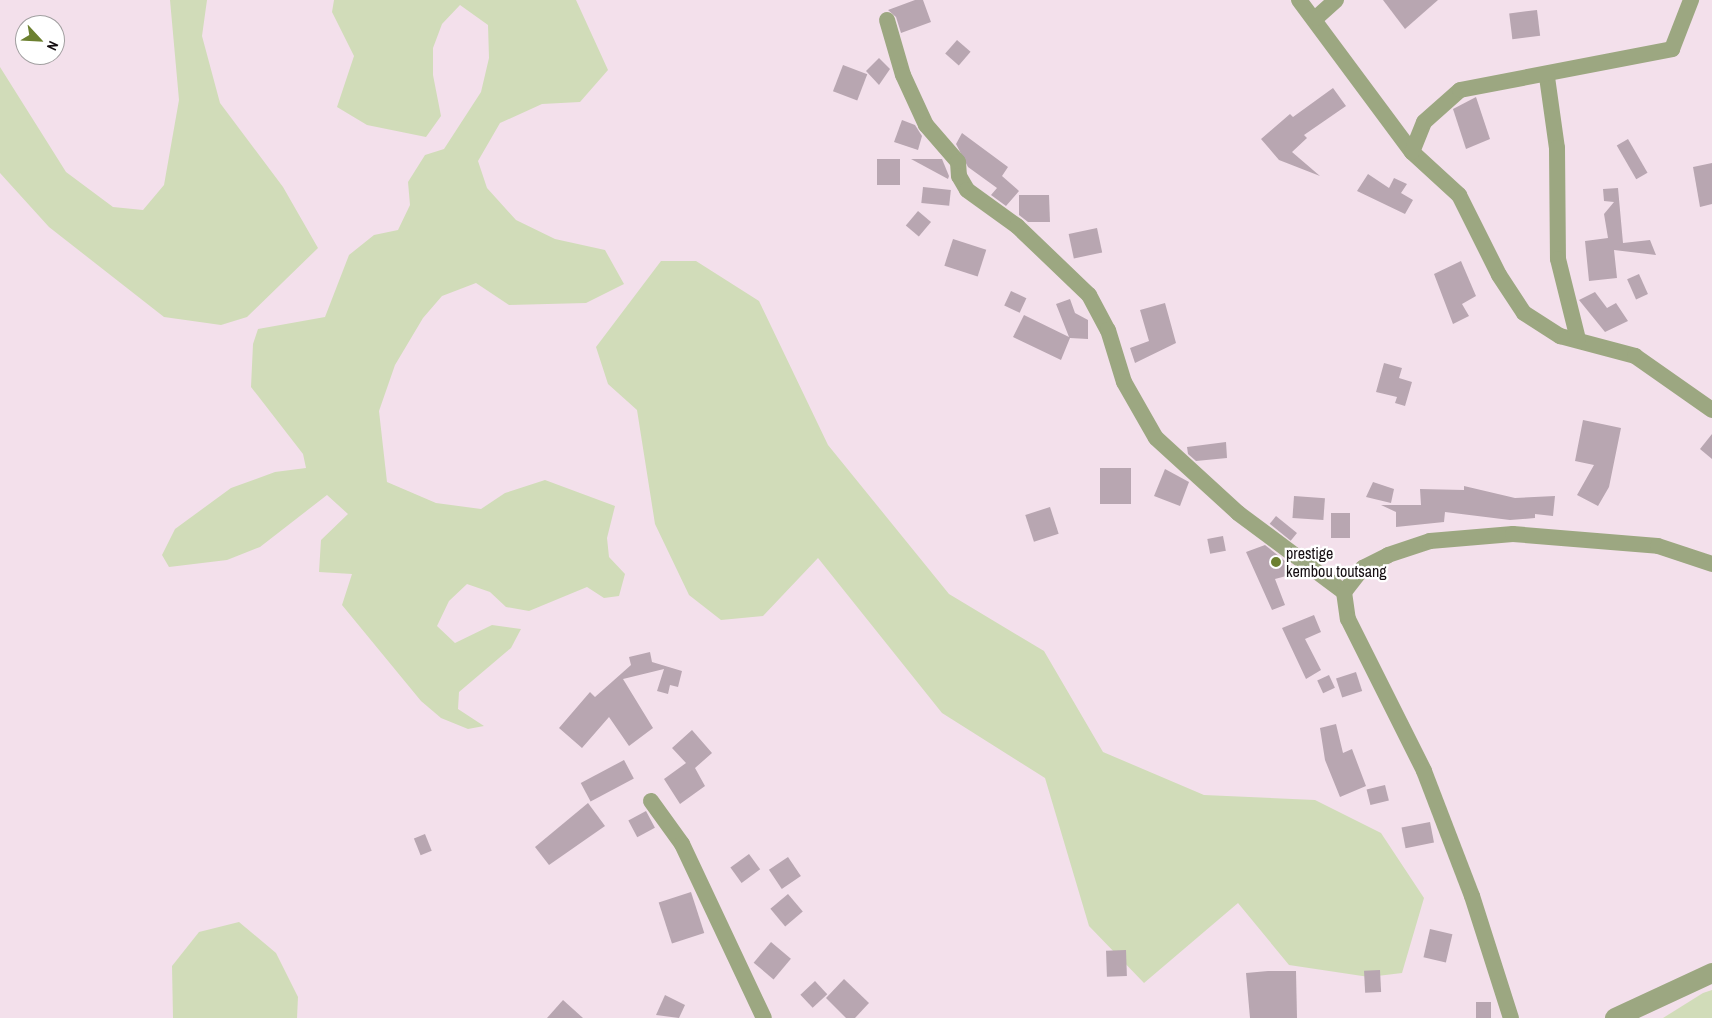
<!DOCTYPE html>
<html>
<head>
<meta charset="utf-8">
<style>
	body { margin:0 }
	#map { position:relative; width:1712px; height:1018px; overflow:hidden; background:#f3e0eb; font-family:"Archivo Narrow",sans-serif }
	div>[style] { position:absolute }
	.green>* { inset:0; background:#d1dcb9 }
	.building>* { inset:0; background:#b8a6b1; transform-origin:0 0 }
	.minor>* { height:16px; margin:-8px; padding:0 8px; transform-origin:8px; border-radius:8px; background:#9ca781 }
	.tertiary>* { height:20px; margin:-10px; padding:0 10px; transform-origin:10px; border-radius:10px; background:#9ca781 }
	.dots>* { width:14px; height:14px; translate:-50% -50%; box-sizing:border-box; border:2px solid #fff; border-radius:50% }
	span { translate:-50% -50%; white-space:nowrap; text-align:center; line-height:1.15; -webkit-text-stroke:4.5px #fff; paint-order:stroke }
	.poi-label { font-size:16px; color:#150e12 }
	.left { translate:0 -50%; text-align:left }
	.north { position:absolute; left:15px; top:15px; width:50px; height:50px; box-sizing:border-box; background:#fff; border:1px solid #a19fa0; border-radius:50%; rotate:115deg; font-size:14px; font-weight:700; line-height:20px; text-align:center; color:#150e12 }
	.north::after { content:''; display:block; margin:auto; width:18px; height:22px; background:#6c8030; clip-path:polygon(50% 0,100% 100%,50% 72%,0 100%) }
</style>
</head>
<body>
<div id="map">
	<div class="green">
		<div style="clip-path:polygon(170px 0,207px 0,202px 36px,220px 103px,283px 187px,318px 248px,247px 317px,221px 325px,164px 317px,49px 227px,0 173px,0 67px,66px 172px,113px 207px,143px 210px,164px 185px,179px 100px)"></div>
		<div style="clip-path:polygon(334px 0,576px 0,608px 70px,580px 102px,542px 104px,500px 123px,478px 161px,487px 188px,516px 220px,555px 239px,605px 250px,624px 284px,586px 303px,509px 305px,476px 283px,442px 296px,423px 318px,395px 365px,379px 411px,387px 482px,436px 503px,481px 509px,505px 493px,545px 480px,615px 506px,607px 538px,609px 557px,625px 574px,619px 596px,604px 598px,587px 587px,529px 611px,506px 607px,490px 592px,467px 584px,449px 601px,437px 626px,455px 643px,492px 625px,521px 629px,511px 648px,459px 692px,458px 709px,484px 726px,468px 729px,441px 718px,421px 701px,342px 605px,352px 574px,319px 572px,321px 540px,348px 514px,327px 495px,260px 547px,227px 560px,169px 567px,162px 555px,175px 529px,231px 488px,275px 472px,306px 468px,303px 454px,251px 387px,253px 344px,258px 329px,325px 317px,349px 255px,374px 235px,398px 230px,410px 205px,408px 182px,425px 155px,444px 149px,481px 92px,489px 58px,488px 25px,460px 5px,442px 24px,433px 48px,433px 75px,441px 116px,426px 137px,367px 125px,337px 107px,354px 56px,332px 12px)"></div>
		<div style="clip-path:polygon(661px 261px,696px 261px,759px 301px,828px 445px,949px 594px,1044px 651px,1103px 752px,1204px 795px,1315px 800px,1381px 833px,1424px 898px,1402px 973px,1369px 977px,1289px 965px,1238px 903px,1144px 983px,1089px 926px,1045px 778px,942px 713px,818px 558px,763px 616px,721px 620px,689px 595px,655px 524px,637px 410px,608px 384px,596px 347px)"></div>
		<div style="clip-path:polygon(239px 922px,276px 953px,298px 997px,297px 1018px,173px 1018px,172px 966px,199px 932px)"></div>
		<div style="clip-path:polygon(1712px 990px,1712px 1018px,1663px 1018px,1703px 993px)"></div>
	</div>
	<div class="building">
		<div style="clip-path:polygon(915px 0,923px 0,931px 22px,901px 33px,896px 17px,888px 10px)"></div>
		<div style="clip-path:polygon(1383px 0,1438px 0,1405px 29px)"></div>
		<div style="left:1537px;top:10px;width:26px;height:28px;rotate:83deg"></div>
		<div style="left:957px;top:40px;width:18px;height:18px;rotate:41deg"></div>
		<div style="clip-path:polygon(879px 58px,890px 69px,879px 85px,866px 71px)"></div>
		<div style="left:843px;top:65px;width:26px;height:28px;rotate:21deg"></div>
		<div style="clip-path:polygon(1333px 88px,1346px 106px,1304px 135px,1307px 138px,1292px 152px,1320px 176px,1279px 160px,1261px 139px,1290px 114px,1293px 117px)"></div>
		<div style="clip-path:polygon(1476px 97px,1490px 139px,1466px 149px,1453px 109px)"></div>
		<div style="clip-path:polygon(902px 120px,915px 125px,922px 136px,918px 150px,894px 142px)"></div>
		<div style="clip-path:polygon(962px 133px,1008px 167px,1002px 176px,1019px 191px,1006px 206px,991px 195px,997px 188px,968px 167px,956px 144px)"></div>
		<div style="left:1628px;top:139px;width:39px;height:13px;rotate:60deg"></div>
		<div style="left:877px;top:159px;width:23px;height:26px"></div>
		<div style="clip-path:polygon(911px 159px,942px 159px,949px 176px,948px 179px)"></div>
		<div style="clip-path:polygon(1712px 163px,1712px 204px,1700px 207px,1693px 167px)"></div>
		<div style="clip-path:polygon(1368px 174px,1389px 188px,1394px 178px,1407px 184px,1401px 193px,1413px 200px,1405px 214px,1357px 191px)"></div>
		<div style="left:923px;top:187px;width:28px;height:16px;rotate:6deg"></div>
		<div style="clip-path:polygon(1618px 188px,1623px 243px,1650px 240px,1656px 255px,1614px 250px,1617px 278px,1589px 281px,1585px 241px,1608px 238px,1604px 214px,1614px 202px,1604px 201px,1603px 189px)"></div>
		<div style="clip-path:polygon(1019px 195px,1049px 195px,1050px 222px,1028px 222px,1019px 215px)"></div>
		<div style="left:918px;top:211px;width:17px;height:19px;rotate:40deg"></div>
		<div style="left:1097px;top:228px;width:25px;height:29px;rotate:78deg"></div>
		<div style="left:953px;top:239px;width:35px;height:28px;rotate:18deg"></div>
		<div style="clip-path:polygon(1461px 261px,1476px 296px,1462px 304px,1469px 316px,1453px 324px,1434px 274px)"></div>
		<div style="left:1639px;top:274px;width:22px;height:13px;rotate:66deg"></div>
		<div style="left:1011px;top:291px;width:17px;height:16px;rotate:25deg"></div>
		<div style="clip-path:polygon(1595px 292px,1607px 308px,1616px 303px,1628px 321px,1605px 332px,1579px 300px)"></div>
		<div style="clip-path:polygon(1070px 299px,1075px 313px,1088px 320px,1088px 339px,1070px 338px,1061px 360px,1013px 337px,1024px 315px,1069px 337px,1056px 304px)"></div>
		<div style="clip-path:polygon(1165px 303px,1176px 343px,1135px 363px,1130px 348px,1149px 341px,1140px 310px)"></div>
		<div style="clip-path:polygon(1384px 363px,1402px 368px,1399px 378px,1412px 382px,1405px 406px,1395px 403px,1397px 397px,1376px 392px)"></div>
		<div style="clip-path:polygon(1583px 420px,1621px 428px,1609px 487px,1598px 506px,1577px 495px,1594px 465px,1575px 461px)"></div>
		<div style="clip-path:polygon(1712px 434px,1712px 459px,1700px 449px)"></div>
		<div style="clip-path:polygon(1226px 442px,1227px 458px,1196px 461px,1188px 454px,1187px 447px)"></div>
		<div style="left:1100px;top:468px;width:31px;height:36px"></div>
		<div style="clip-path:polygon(1165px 469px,1189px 482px,1180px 506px,1154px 496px)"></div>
		<div style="clip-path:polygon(1373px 482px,1394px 489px,1391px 503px,1366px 497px)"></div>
		<div style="clip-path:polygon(1464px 486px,1515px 498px,1555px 496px,1553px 516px,1535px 514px,1535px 518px,1510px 520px,1445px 512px,1444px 522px,1396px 527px,1396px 512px,1381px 505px,1421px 505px,1420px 489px,1464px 490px)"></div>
		<div style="left:1294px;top:496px;width:31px;height:22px;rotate:4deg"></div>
		<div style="left:1050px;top:507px;width:28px;height:26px;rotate:72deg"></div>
		<div style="left:1331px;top:513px;width:19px;height:25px"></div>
		<div style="left:1276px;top:516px;width:27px;height:10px;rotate:39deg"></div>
		<div style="left:1223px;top:536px;width:15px;height:16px;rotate:79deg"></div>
		<div style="clip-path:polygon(1265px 545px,1285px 561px,1290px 575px,1275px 579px,1285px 605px,1272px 610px,1246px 552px)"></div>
		<div style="clip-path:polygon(1314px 615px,1321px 632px,1305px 639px,1321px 670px,1306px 679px,1282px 628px)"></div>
		<div style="clip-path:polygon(650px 652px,652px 662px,682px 671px,678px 687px,670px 685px,668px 694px,657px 691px,664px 669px,623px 679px,653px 728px,629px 746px,609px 717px,582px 748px,559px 728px,590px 692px,595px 697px,631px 665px,629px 657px)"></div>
		<div style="left:1356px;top:672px;width:20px;height:21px;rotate:72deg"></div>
		<div style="left:1329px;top:675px;width:14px;height:13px;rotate:65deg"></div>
		<div style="clip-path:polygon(1336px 724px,1343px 753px,1352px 749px,1366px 786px,1340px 797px,1325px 760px,1320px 728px)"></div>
		<div style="clip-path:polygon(692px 730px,712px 753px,695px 768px,705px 786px,680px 804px,664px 779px,686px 763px,672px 748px)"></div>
		<div style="left:624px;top:760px;width:21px;height:49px;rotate:62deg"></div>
		<div style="left:1385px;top:785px;width:16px;height:19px;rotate:76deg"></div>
		<div style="clip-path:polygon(588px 803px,605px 826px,549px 865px,535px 847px)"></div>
		<div style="left:646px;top:811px;width:19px;height:20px;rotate:62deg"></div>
		<div style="left:1430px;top:822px;width:21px;height:29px;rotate:79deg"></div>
		<div style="left:425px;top:834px;width:18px;height:12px;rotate:68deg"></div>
		<div style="left:749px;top:854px;width:19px;height:23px;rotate:54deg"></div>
		<div style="left:788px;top:857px;width:23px;height:23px;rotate:56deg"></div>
		<div style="left:691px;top:892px;width:43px;height:34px;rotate:72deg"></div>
		<div style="left:788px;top:894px;width:23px;height:23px;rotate:50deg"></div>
		<div style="left:1430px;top:929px;width:23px;height:29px;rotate:13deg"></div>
		<div style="left:771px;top:942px;width:26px;height:27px;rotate:40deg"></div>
		<div style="left:1126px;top:950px;width:26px;height:20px;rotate:88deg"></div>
		<div style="left:1380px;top:970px;width:22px;height:16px;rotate:87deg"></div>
		<div style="clip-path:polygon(1268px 971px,1296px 971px,1297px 1018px,1250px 1018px,1246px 973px)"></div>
		<div style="clip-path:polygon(844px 979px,869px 1003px,855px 1018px,846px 1018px,826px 998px)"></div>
		<div style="left:815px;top:981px;width:18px;height:20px;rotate:47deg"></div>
		<div style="clip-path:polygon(665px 995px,685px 1005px,679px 1018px,656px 1015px)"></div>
		<div style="clip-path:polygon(563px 1000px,583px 1018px,547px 1018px)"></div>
		<div style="left:1476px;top:1002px;width:15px;height:16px"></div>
	</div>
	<div class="minor">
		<div style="left:1299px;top:0;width:189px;rotate:53.4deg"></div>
		<div style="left:1412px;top:152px;width:64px;rotate:42.5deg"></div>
		<div style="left:1459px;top:195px;width:89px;rotate:63.4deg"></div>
		<div style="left:1499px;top:275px;width:45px;rotate:56.7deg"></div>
		<div style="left:1524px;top:313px;width:43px;rotate:32.6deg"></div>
		<div style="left:1560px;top:336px;width:78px;rotate:14.9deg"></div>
		<div style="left:1635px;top:356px;width:94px;rotate:35deg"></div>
		<div style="left:1316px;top:18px;width:27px;rotate:-42deg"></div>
		<div style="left:887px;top:20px;width:57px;rotate:73.8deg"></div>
		<div style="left:903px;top:75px;width:55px;rotate:65.3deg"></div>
		<div style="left:926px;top:125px;width:49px;rotate:49.1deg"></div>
		<div style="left:958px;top:162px;width:14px;rotate:86deg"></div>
		<div style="left:959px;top:176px;width:16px;rotate:60deg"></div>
		<div style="left:967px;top:190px;width:62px;rotate:35.8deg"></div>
		<div style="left:1017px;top:226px;width:100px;rotate:43.8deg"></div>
		<div style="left:1089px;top:295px;width:40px;rotate:62deg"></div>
		<div style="left:1108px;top:330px;width:54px;rotate:72.9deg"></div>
		<div style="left:1124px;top:382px;width:64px;rotate:60.3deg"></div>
		<div style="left:1156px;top:438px;width:111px;rotate:42.4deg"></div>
		<div style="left:1238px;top:513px;width:132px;rotate:36.7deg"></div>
		<div style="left:1344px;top:592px;width:31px;rotate:-52deg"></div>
		<div style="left:1363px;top:568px;width:28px;rotate:-27deg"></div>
		<div style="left:1388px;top:555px;width:44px;rotate:-18.4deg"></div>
		<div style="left:1430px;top:541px;width:83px;rotate:-4.8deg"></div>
		<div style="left:1513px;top:534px;width:145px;rotate:4.7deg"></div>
		<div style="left:1658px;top:546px;width:57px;rotate:18.4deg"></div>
		<div style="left:1547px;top:77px;width:72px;rotate:82deg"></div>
		<div style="left:1557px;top:148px;width:111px;rotate:89.5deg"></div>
		<div style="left:1558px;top:259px;width:82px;rotate:76deg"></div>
		<div style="left:1412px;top:152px;width:32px;rotate:-68deg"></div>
		<div style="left:1424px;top:122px;width:48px;rotate:-41.6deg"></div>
		<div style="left:1460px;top:90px;width:216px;rotate:-10.9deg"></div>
		<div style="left:1672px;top:49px;width:53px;rotate:-68.8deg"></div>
		<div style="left:1344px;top:592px;width:27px;rotate:82deg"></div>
		<div style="left:1348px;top:619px;width:170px;rotate:63.4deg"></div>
		<div style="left:1424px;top:771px;width:134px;rotate:69deg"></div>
		<div style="left:1472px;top:896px;width:128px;rotate:72.3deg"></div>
		<div style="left:651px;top:801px;width:53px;rotate:54.2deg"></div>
		<div style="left:682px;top:844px;width:192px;rotate:64.8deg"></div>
	</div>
	<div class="tertiary">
		<div style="left:1615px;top:1018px;width:107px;rotate:-24.9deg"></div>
	</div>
	<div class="dots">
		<div style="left:1276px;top:562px;background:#6c8030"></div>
	</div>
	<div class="poi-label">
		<span class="left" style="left:1286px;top:562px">prestige<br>kembou toutsang</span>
	</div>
	<div class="north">N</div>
</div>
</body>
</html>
